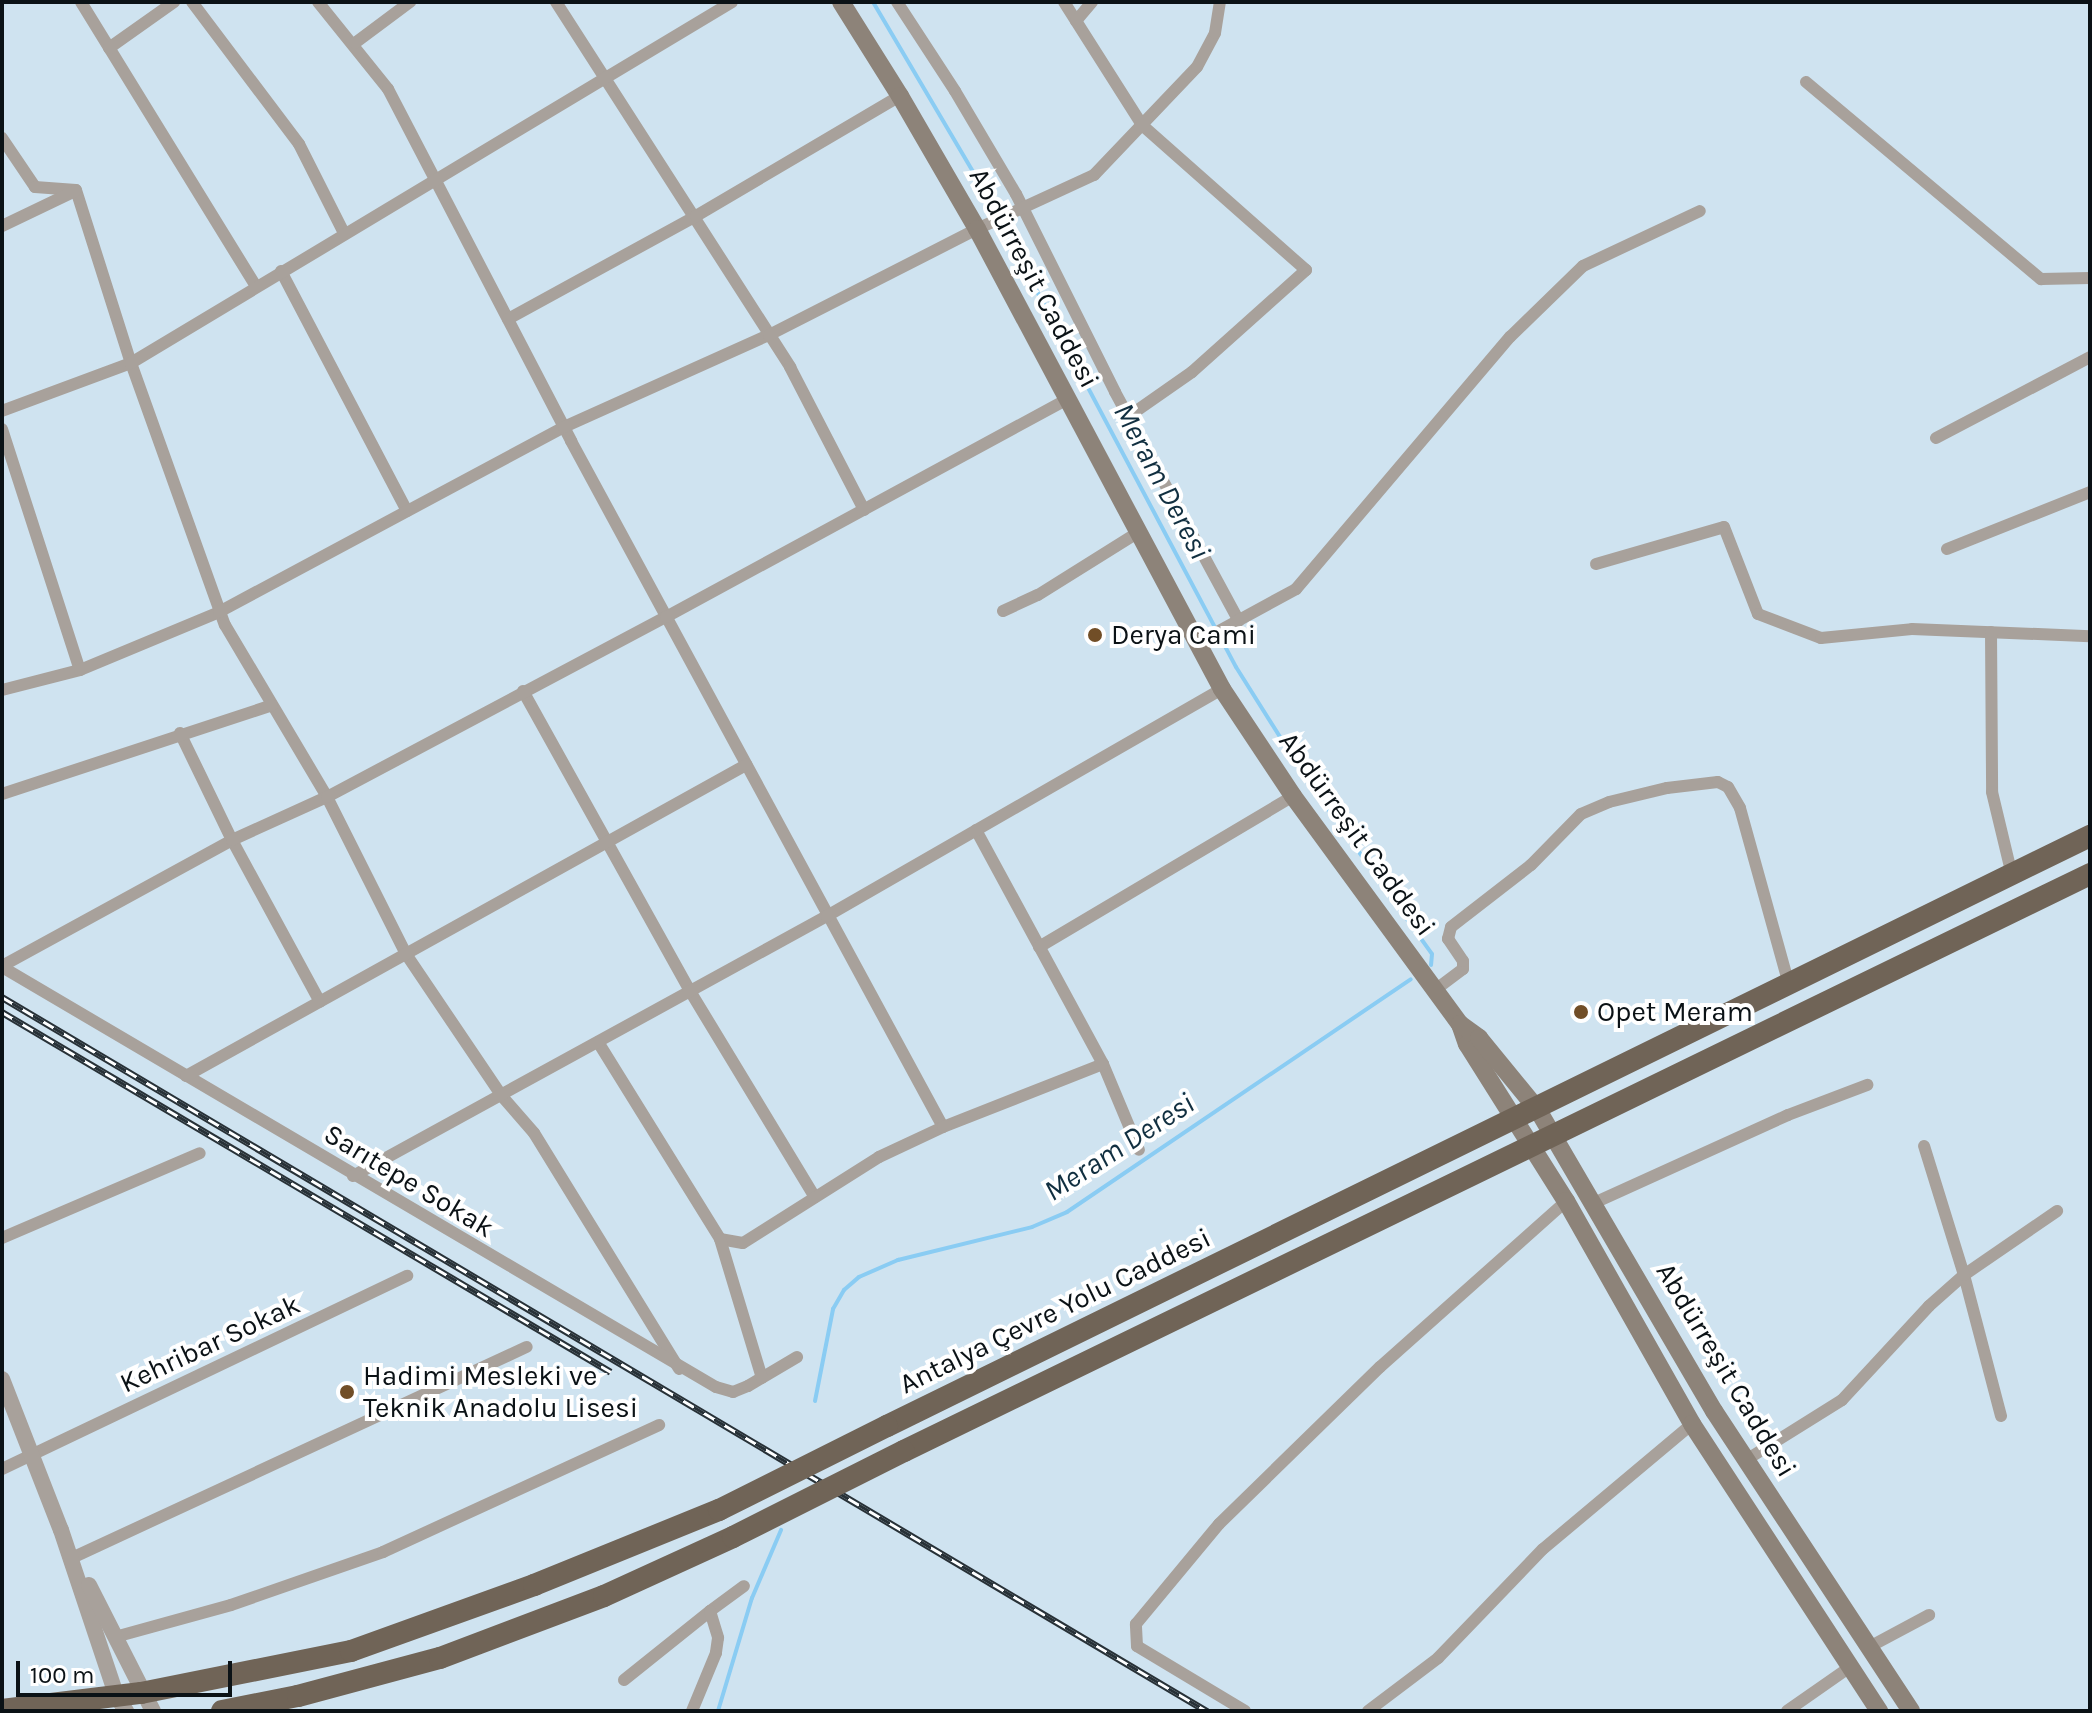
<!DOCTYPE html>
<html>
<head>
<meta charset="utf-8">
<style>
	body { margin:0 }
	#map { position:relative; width:2092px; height:1713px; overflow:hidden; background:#cfe3f0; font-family:Karla,sans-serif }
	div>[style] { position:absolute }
	.stream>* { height:4px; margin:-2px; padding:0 2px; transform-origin:2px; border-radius:2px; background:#8accf3 }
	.minor>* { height:12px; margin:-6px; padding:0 6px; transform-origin:6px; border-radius:6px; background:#a8a19b }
	.tertiary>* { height:16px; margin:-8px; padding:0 8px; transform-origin:8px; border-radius:8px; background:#a8a19b }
	.secondary>* { height:18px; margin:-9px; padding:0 9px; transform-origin:9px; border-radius:9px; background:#8d8379 }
	.trunk>* { height:22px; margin:-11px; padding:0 11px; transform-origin:11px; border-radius:11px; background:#706457 }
	.rail>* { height:7px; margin-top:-3.5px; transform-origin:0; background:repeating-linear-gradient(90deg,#fff 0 12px,#283137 0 24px); box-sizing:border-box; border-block:2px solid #283137 }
	.trunk-bridge>* { height:22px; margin:-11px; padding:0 11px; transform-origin:11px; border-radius:11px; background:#706457 }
	.dots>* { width:22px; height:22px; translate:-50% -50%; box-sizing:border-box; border:4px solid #fff; border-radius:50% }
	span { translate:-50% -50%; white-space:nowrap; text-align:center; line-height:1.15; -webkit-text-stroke:8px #fff; paint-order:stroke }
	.street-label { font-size:28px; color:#0b1216 }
	.poi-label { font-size:28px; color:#0b1216 }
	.left { translate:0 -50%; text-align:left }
	.water-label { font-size:30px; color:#112f40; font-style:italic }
	.frame { position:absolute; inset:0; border:4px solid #0b1216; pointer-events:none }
	.scale { position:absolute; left:16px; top:1661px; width:216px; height:36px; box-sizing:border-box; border:4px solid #0b1216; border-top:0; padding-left:10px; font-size:24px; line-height:28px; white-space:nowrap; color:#0b1216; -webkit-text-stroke:6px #fff; paint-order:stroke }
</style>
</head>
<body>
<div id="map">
	<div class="stream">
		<div style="left:873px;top:2px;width:207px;rotate:59.5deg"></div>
		<div style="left:978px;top:180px;width:551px;rotate:62.09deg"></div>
		<div style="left:1236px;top:667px;width:131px;rotate:57.8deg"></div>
		<div style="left:1306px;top:778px;width:216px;rotate:54.4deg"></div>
		<div style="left:1432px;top:954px;width:11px;rotate:95deg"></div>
		<div style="left:815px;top:1401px;width:94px;rotate:-78.9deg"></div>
		<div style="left:833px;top:1309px;width:22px;rotate:-60deg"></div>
		<div style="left:844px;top:1290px;width:20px;rotate:-41deg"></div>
		<div style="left:859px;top:1277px;width:43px;rotate:-23.6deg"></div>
		<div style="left:898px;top:1260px;width:138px;rotate:-13.8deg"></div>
		<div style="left:1032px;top:1227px;width:38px;rotate:-23deg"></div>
		<div style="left:1067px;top:1212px;width:415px;rotate:-34.1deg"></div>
		<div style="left:718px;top:1711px;width:118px;rotate:-73.3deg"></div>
		<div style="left:752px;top:1598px;width:74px;rotate:-66.9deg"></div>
	</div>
	<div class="minor">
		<div style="left:81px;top:2px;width:334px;rotate:58.4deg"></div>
		<div style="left:192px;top:2px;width:178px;rotate:53deg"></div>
		<div style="left:299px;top:144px;width:100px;rotate:63.2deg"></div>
		<div style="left:318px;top:2px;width:112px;rotate:51.2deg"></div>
		<div style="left:388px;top:89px;width:397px;rotate:62.5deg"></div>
		<div style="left:571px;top:441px;width:780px;rotate:61.53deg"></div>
		<div style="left:556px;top:2px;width:434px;rotate:57.3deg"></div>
		<div style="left:790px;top:367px;width:161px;rotate:62.6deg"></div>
		<div style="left:897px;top:2px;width:106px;rotate:56.9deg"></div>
		<div style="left:955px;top:91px;width:120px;rotate:59.4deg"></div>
		<div style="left:1016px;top:194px;width:221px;rotate:63.4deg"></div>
		<div style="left:1115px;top:392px;width:260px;rotate:61.6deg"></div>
		<div style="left:1064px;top:2px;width:146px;rotate:57.6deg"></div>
		<div style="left:1142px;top:125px;width:219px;rotate:41.5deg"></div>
		<div style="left:1306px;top:270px;width:153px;rotate:138.2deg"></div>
		<div style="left:1192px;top:372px;width:77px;rotate:145.1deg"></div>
		<div style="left:1076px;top:21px;width:25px;rotate:-50deg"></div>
		<div style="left:355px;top:43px;width:69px;rotate:-36.7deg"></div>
		<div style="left:109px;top:48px;width:80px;rotate:-35.3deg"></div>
		<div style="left:1806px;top:82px;width:307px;rotate:40deg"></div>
		<div style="left:2041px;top:279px;width:49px;rotate:-1.2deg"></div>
		<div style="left:2px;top:138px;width:59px;rotate:56deg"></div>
		<div style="left:35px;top:187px;width:41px;rotate:4.2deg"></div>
		<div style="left:76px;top:190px;width:182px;rotate:72.4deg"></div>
		<div style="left:131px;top:363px;width:278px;rotate:70.3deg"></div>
		<div style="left:225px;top:625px;width:200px;rotate:59.3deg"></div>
		<div style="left:327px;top:797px;width:176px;rotate:63.3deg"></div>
		<div style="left:406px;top:954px;width:170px;rotate:56deg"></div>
		<div style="left:501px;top:1095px;width:50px;rotate:49deg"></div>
		<div style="left:534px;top:1133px;width:277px;rotate:58.4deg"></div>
		<div style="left:2px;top:226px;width:81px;rotate:-25.6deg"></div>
		<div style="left:281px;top:271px;width:271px;rotate:62.3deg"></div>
		<div style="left:508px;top:319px;width:214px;rotate:-28.7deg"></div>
		<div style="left:696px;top:216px;width:237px;rotate:-30.5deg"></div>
		<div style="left:2px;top:411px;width:138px;rotate:-20.4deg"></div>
		<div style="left:131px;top:363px;width:701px;rotate:-30.99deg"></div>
		<div style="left:2px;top:429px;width:253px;rotate:72.1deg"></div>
		<div style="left:1936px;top:438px;width:174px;rotate:-27.7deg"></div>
		<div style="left:1947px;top:549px;width:154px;rotate:-21.7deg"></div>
		<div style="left:1596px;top:564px;width:133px;rotate:-16.1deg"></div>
		<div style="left:1724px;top:527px;width:93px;rotate:68.7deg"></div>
		<div style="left:1758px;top:614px;width:67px;rotate:20.9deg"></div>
		<div style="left:1821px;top:638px;width:91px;rotate:-5.6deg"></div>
		<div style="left:1912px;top:629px;width:178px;rotate:2.3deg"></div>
		<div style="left:1003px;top:611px;width:38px;rotate:-25deg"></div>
		<div style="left:1038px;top:595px;width:119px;rotate:-32deg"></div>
		<div style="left:1991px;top:632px;width:160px;rotate:89.6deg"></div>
		<div style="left:1992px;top:792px;width:85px;rotate:76.5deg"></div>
		<div style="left:1197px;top:643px;width:113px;rotate:-28.6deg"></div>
		<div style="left:1296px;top:589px;width:331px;rotate:-49.7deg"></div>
		<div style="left:1510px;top:337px;width:102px;rotate:-44.2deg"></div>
		<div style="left:1583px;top:266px;width:129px;rotate:-25.2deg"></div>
		<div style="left:2px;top:690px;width:81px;rotate:-14.4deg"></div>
		<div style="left:80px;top:670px;width:151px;rotate:-22.6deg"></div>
		<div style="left:219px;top:612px;width:391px;rotate:-28.2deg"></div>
		<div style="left:564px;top:427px;width:225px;rotate:-24.2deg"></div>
		<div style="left:769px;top:335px;width:233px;rotate:-27deg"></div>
		<div style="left:977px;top:229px;width:129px;rotate:-24.8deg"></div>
		<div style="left:1094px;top:175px;width:149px;rotate:-46.4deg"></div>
		<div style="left:1197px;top:67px;width:38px;rotate:-62deg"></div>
		<div style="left:1215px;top:33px;width:31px;rotate:-81deg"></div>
		<div style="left:523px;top:691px;width:343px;rotate:60.9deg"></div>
		<div style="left:690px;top:991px;width:241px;rotate:58.8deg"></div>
		<div style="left:180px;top:733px;width:119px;rotate:64.1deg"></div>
		<div style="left:232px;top:840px;width:184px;rotate:61.5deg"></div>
		<div style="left:2px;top:794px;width:284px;rotate:-18.2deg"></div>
		<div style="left:976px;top:830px;width:266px;rotate:61.5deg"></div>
		<div style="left:1103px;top:1064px;width:93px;rotate:67.3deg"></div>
		<div style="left:1039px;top:947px;width:295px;rotate:-30.7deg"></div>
		<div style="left:2px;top:966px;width:262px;rotate:-28.7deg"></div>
		<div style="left:232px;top:840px;width:104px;rotate:-24.4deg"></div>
		<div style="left:327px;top:797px;width:384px;rotate:-28deg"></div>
		<div style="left:666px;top:617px;width:456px;rotate:-28.5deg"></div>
		<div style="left:2px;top:967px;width:828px;rotate:30.47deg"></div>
		<div style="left:716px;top:1387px;width:18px;rotate:16deg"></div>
		<div style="left:733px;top:1392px;width:16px;rotate:-22deg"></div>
		<div style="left:748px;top:1386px;width:57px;rotate:-30.6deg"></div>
		<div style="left:1435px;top:990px;width:35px;rotate:-37deg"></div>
		<div style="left:1463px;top:969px;width:8px;rotate:-90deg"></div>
		<div style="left:1463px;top:961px;width:27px;rotate:-124deg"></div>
		<div style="left:1448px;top:939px;width:12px;rotate:-76deg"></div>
		<div style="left:1451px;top:927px;width:101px;rotate:-37.8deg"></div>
		<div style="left:1531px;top:865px;width:71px;rotate:-45.6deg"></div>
		<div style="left:1581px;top:814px;width:30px;rotate:-23deg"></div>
		<div style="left:1609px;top:802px;width:60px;rotate:-13.6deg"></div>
		<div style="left:1667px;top:788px;width:51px;rotate:-6.7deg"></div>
		<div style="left:1718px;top:782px;width:11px;rotate:27deg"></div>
		<div style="left:1728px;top:787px;width:24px;rotate:60deg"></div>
		<div style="left:1740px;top:808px;width:184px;rotate:74.5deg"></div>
		<div style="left:598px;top:1042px;width:232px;rotate:58.2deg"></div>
		<div style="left:720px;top:1239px;width:23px;rotate:10deg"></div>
		<div style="left:743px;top:1243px;width:161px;rotate:-32.3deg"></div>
		<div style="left:879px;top:1157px;width:71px;rotate:-25.1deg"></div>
		<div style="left:943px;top:1127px;width:172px;rotate:-21.5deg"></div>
		<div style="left:186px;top:1076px;width:641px;rotate:-29.05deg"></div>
		<div style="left:353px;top:1176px;width:541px;rotate:-28.75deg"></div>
		<div style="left:827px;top:916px;width:456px;rotate:-29.9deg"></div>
		<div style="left:1594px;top:1203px;width:213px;rotate:-24.4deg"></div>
		<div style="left:1788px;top:1115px;width:85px;rotate:-20.8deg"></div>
		<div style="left:2px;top:1238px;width:215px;rotate:-23.2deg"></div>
		<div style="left:720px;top:1239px;width:145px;rotate:73.2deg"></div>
		<div style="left:2001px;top:1416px;width:146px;rotate:-104.7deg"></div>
		<div style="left:1964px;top:1275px;width:113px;rotate:-34.5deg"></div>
		<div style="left:1746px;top:1460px;width:113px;rotate:-32deg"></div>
		<div style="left:1842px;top:1400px;width:128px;rotate:-47.2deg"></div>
		<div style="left:1929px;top:1306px;width:47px;rotate:-41.5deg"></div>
		<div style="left:1964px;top:1275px;width:135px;rotate:-107.2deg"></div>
		<div style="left:2px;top:1469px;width:449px;rotate:-25.5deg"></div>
		<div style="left:74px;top:1557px;width:499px;rotate:-24.9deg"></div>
		<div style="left:710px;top:1611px;width:42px;rotate:-36.3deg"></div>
		<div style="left:115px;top:1637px;width:120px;rotate:-15.4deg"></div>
		<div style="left:231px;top:1605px;width:161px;rotate:-19.2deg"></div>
		<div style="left:383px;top:1552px;width:304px;rotate:-24.7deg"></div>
		<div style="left:1871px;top:1646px;width:66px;rotate:-28.1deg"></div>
		<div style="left:624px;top:1680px;width:110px;rotate:-38.7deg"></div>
		<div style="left:710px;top:1611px;width:28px;rotate:73deg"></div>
		<div style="left:718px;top:1638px;width:15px;rotate:98deg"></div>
		<div style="left:716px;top:1653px;width:63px;rotate:112.5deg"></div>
		<div style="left:1245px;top:1711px;width:126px;rotate:-149deg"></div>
		<div style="left:1137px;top:1646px;width:22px;rotate:-93deg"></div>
		<div style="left:1136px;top:1624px;width:130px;rotate:-50.3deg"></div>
		<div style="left:1219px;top:1524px;width:225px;rotate:-44.3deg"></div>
		<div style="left:1380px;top:1367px;width:249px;rotate:-41.7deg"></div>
		<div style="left:1368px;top:1711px;width:88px;rotate:-37.1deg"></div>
		<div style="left:1438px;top:1658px;width:151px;rotate:-46.1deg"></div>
		<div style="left:1543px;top:1549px;width:194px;rotate:-40deg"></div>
		<div style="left:1787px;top:1711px;width:77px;rotate:-34.9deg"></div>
	</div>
	<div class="tertiary">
		<div style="left:2px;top:1379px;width:162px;rotate:68.7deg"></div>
		<div style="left:61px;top:1530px;width:176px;rotate:71.5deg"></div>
		<div style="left:117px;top:1697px;width:17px;rotate:57deg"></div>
		<div style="left:89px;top:1585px;width:141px;rotate:63.1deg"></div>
	</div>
	<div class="secondary">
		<div style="left:841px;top:2px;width:111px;rotate:57.9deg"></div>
		<div style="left:900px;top:96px;width:154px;rotate:59.9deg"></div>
		<div style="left:977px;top:229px;width:521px;rotate:61.96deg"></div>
		<div style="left:1222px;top:689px;width:128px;rotate:56.4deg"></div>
		<div style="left:1293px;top:796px;width:283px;rotate:53.8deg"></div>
		<div style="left:1460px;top:1024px;width:21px;rotate:71deg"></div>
		<div style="left:1467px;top:1044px;width:186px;rotate:57.8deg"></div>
		<div style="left:1566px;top:1201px;width:256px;rotate:60.5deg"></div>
		<div style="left:1692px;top:1424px;width:343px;rotate:56.9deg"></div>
		<div style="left:1460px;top:1024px;width:24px;rotate:36deg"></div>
		<div style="left:1479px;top:1038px;width:93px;rotate:50.7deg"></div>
		<div style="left:1538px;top:1110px;width:349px;rotate:59.7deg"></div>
		<div style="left:1714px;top:1411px;width:359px;rotate:56.7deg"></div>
	</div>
	<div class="trunk">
		<div style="left:887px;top:1426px;width:1340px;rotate:-26.13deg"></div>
		<div style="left:904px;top:1451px;width:1319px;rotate:-25.94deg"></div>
		<div style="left:2px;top:1710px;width:140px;rotate:-7deg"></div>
		<div style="left:141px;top:1693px;width:214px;rotate:-11.3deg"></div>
		<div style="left:351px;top:1651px;width:195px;rotate:-19.8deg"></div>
		<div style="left:534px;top:1585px;width:200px;rotate:-22.1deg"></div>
		<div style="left:222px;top:1711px;width:77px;rotate:-11.2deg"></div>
		<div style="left:298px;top:1696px;width:147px;rotate:-15deg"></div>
		<div style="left:440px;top:1658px;width:175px;rotate:-20.7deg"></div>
		<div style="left:604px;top:1596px;width:142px;rotate:-24.6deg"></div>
	</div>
	<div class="rail">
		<div style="left:2px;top:997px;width:1401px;rotate:30.65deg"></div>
		<div style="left:2px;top:1012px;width:707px;rotate:30.59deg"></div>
	</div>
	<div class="trunk-bridge">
		<div style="left:719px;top:1510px;width:188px;rotate:-26.6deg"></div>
		<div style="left:733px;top:1537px;width:191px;rotate:-26.7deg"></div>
	</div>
	<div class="dots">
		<div style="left:1095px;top:635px;background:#714e27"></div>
		<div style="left:1581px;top:1012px;background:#714e27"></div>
		<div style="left:347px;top:1392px;background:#714e27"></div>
	</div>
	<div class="street-label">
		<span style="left:1034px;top:278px;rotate:62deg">Abdürreşit Caddesi</span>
		<span style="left:1357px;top:834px;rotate:54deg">Abdürreşit Caddesi</span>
		<span style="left:409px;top:1181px;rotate:31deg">Sarıtepe Sokak</span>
		<span style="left:1055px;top:1311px;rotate:-26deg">Antalya Çevre Yolu Caddesi</span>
		<span style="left:210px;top:1344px;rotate:-25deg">Kehribar Sokak</span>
		<span style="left:1726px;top:1370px;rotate:59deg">Abdürreşit Caddesi</span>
	</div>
	<div class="poi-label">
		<span class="left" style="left:1111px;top:635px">Derya Cami</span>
		<span class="left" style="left:1597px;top:1012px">Opet Meram</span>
		<span class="left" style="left:363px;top:1392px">Hadimi Mesleki ve<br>Teknik Anadolu Lisesi</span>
	</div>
	<div class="water-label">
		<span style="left:1162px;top:481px;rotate:62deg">Meram Deresi</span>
		<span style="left:1119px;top:1147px;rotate:-33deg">Meram Deresi</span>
	</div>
	<div class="frame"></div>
	<div class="scale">100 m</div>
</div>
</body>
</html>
